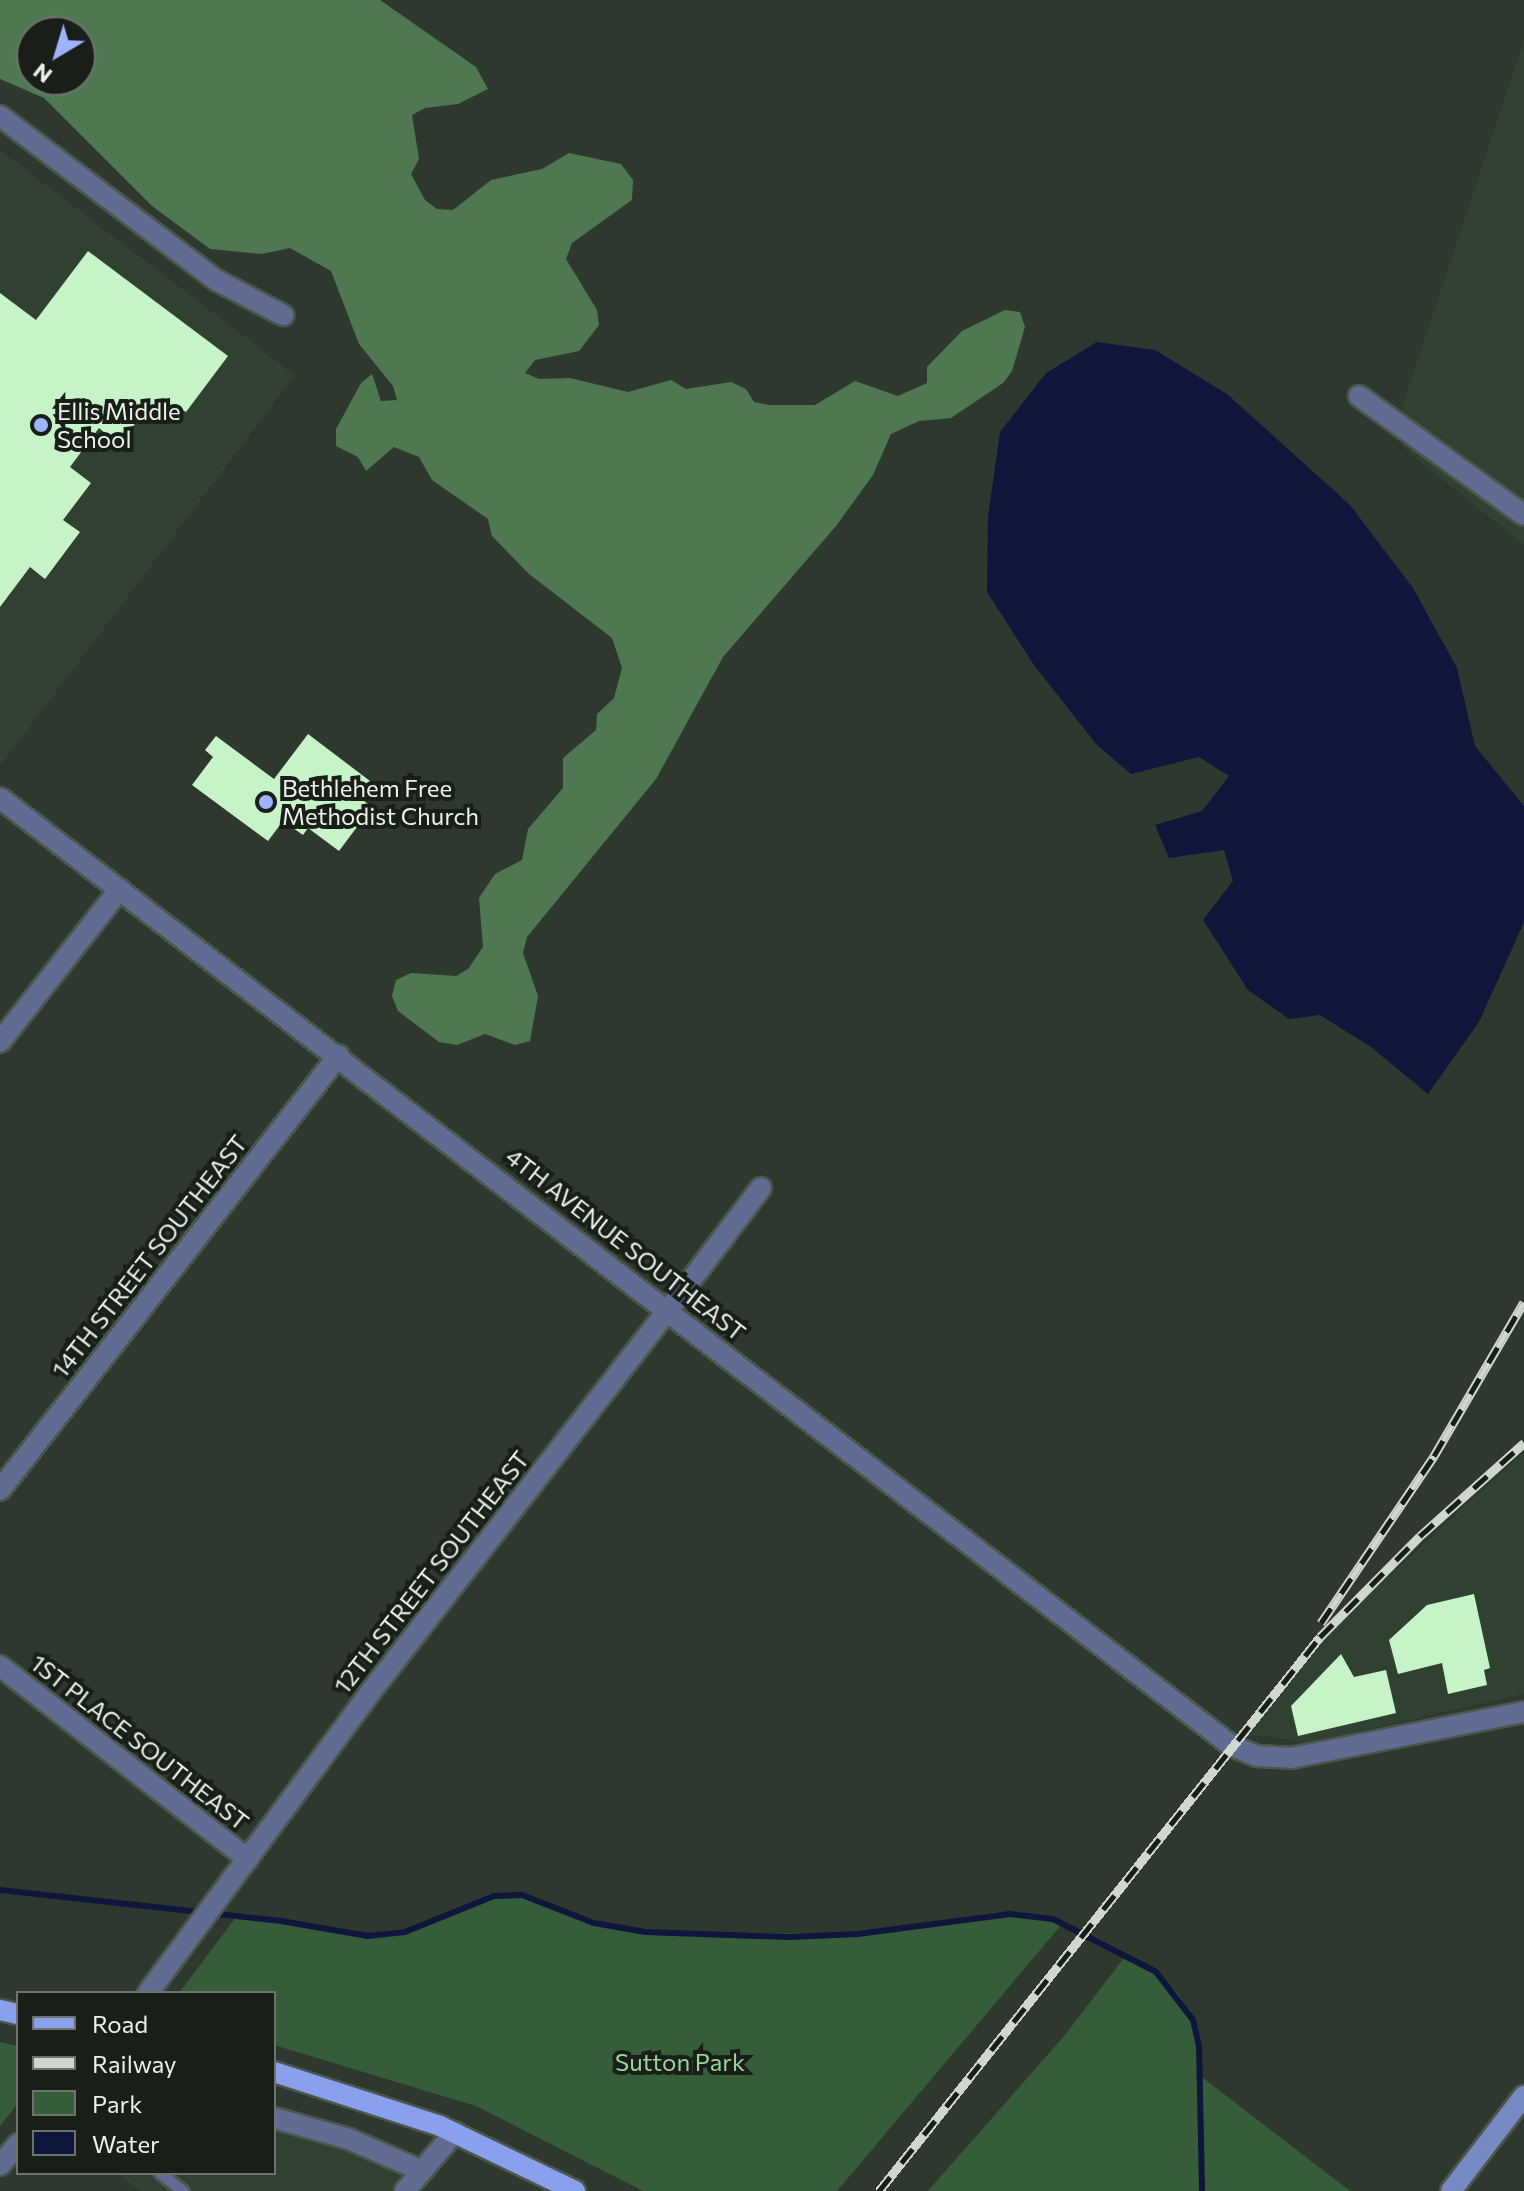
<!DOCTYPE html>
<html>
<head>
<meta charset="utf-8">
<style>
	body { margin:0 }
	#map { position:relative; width:1524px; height:2191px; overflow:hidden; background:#2e382e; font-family:Commissioner,sans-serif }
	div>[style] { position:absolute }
	.built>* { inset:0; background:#304031 }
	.green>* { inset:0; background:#365d3a }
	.forest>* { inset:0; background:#4f7852 }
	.water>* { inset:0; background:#0e163c }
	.stream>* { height:6px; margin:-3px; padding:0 3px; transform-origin:3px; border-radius:3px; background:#0e163c }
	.building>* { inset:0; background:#c7f3c9 }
	.roads { filter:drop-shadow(2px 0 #4c564c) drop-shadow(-2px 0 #4c564c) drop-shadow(0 2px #4c564c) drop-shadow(0 -2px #4c564c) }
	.service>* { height:11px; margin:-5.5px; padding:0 5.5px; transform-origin:5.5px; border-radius:5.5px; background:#606c91 }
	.minor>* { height:20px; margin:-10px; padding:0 10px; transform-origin:10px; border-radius:10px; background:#606c91 }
	.tertiary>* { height:20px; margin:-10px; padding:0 10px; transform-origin:10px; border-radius:10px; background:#606c91 }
	.secondary>* { height:20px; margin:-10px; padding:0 10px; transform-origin:10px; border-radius:10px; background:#778ac4 }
	.primary>* { height:20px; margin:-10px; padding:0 10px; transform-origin:10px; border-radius:10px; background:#89a0ec }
	.rail>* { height:9px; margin-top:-4.5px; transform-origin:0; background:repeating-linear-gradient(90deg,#191e19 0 18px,#cfd7d0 0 36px); box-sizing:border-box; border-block:2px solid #cfd7d0 }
	.dots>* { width:22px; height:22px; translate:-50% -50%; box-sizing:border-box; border:4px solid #191e19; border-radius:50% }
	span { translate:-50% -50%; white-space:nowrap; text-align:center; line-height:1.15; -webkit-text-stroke:8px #191e19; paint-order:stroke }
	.poi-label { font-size:24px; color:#eaf1eb }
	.left { translate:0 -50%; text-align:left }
	.street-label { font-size:24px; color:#eaf1eb }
	.park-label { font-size:24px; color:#98d69c }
	.legend { position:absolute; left:16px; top:1991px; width:260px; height:184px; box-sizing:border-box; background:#191e19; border:2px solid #6d726d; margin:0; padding:10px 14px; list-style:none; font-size:24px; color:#eaf1eb }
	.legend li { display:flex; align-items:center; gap:16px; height:40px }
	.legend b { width:40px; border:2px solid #6d726d }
	.north { position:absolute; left:16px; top:16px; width:80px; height:80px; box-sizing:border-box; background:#191e19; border:2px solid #6d726d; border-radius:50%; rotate:218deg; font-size:22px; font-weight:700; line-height:32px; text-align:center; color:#eaf1eb }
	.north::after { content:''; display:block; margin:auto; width:28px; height:36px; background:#9db4fd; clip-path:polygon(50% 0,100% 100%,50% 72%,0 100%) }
</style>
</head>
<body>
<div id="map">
	<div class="built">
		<div style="clip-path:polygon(1524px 40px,1524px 545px,1402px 447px,1401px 411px)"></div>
		<div style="clip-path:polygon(0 150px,295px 375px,0 766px)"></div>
		<div style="clip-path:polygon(1524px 1452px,1524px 1694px,1312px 1742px,1242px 1734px,1314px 1644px)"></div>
		<div style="clip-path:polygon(274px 2105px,365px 2133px,440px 2167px,421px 2191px,140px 2191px,117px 2173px,274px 2173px)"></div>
	</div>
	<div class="green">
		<div style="clip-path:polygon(522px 1895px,594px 1923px,645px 1932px,858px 1934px,1009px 1914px,1062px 1924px,837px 2191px,643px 2191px,476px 2106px,274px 2045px,274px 1993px,179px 1993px,236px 1917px,368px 1936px,405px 1932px,494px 1896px)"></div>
		<div style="clip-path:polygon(1127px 1954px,1156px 1972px,1179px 1995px,1193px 2020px,1199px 2075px,1350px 2191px,928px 2191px,1065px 2035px)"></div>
		<div style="clip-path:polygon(0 2042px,18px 2046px,18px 2103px,0 2126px)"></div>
	</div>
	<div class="forest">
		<div style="clip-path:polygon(evenodd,0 0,380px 0,476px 67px,488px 89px,458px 104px,425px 108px,412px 115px,419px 159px,411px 174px,425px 200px,437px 209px,453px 210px,491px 180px,542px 169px,569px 153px,621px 164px,633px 180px,632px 200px,572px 243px,566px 259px,597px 310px,599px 325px,579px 351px,535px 360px,525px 373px,539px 379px,570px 378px,628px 392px,671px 380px,686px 389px,731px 382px,746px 389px,754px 402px,769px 405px,815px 405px,855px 381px,898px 396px,927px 383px,927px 367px,962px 331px,1005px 310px,1020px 312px,1025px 327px,1012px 371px,1003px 383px,951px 418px,919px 421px,891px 434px,873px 475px,836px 526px,723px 657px,656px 779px,527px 937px,523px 953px,538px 996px,530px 1041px,515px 1045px,485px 1034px,457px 1045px,439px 1042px,398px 1011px,392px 996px,396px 980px,411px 973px,456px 976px,468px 969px,483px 947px,479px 898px,495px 874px,522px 860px,528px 829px,563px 788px,563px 758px,596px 730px,597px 714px,614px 698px,622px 668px,612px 638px,529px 574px,492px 536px,488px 519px,432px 480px,419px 457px,394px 447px,366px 471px,358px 457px,336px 446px,336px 429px,361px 383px,372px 374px,381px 401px,397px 400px,393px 386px,359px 344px,331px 271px,290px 248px,262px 254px,210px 249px,152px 206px,44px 98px,0 79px,0 0,32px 32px,80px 32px,80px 80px,32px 80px,32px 32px)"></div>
	</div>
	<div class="water">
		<div style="clip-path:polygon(1097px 342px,1155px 350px,1227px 394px,1350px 505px,1413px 588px,1457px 668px,1475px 746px,1524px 806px,1524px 922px,1479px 1022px,1428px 1094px,1371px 1047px,1320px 1015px,1289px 1019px,1248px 990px,1203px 920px,1233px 881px,1224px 850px,1169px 858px,1155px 825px,1202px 811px,1229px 776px,1199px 757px,1131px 774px,1096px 744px,1034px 665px,987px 592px,988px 517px,1000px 432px,1046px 373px)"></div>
	</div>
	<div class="stream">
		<div style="left:0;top:1890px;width:283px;rotate:6.3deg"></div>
		<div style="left:281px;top:1921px;width:88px;rotate:9.8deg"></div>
		<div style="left:368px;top:1936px;width:37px;rotate:-6deg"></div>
		<div style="left:405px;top:1932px;width:96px;rotate:-22deg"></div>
		<div style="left:494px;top:1896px;width:28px;rotate:-2deg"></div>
		<div style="left:522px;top:1895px;width:77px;rotate:21.3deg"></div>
		<div style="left:594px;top:1923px;width:52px;rotate:10deg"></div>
		<div style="left:645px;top:1932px;width:145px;rotate:2deg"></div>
		<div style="left:790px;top:1937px;width:68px;rotate:-2.5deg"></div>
		<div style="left:858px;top:1934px;width:152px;rotate:-7.5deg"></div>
		<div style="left:1009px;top:1914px;width:44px;rotate:6.5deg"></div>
		<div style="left:1053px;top:1919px;width:116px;rotate:27.2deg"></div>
		<div style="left:1156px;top:1972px;width:61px;rotate:52.4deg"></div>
		<div style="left:1193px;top:2020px;width:26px;rotate:77deg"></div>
		<div style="left:1199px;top:2045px;width:146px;rotate:88.8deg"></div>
	</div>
	<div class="building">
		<div style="clip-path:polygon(88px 251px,228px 356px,186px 412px,181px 409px,171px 421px,149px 405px,131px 429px,111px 438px,99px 428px,70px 467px,91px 483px,63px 520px,80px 532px,45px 579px,30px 567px,0 607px,0 293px,36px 320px)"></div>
		<div style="clip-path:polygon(308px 734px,370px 781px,359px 797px,372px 807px,339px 851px,308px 828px,303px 835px,283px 821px,268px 841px,192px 785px,213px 757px,205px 750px,216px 736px,274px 779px)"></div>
		<div style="clip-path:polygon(1474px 1594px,1490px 1668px,1484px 1670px,1487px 1685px,1448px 1694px,1442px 1663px,1398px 1674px,1389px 1640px,1427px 1605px)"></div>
		<div style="clip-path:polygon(1341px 1654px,1354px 1677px,1386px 1670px,1396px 1713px,1298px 1736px,1291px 1706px)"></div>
	</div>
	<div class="roads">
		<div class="service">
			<div style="left:160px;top:2173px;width:29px;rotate:38deg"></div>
		</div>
		<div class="minor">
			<div style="left:0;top:116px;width:271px;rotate:37.2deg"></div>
			<div style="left:216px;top:280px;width:76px;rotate:27.6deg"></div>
			<div style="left:1359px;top:396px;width:203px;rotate:35.8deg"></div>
			<div style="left:0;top:1042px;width:194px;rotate:-51.9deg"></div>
			<div style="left:669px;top:1309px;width:152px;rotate:-52.8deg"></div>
			<div style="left:0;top:1490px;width:551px;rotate:-52.07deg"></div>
			<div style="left:0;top:1666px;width:314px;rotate:37.9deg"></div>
			<div style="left:274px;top:2118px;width:78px;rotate:15.6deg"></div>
			<div style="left:349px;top:2139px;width:80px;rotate:23.7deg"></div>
			<div style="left:0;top:2165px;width:28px;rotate:-49deg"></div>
		</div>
		<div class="tertiary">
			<div style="left:0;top:798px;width:1555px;rotate:37.58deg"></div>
			<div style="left:1232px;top:1746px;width:27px;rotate:22deg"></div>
			<div style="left:1257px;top:1756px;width:34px;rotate:3deg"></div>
			<div style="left:1291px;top:1758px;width:237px;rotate:-11.2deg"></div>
			<div style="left:148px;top:1993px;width:372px;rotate:-53.5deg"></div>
			<div style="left:369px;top:1694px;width:488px;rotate:-52.1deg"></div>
			<div style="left:405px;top:2191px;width:77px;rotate:-49.7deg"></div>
		</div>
		<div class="secondary">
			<div style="left:1451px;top:2191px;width:120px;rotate:-52.5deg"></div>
		</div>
		<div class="primary">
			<div style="left:0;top:2010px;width:18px;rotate:13deg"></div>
			<div style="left:274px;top:2072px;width:175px;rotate:18deg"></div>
			<div style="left:440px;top:2126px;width:150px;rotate:25.7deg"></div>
		</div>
	</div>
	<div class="rail">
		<div style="left:1321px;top:1623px;width:202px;rotate:-55.9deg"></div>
		<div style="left:1434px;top:1456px;width:178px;rotate:-59.7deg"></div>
		<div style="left:879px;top:2191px;width:708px;rotate:-51.48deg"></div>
		<div style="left:1320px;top:1637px;width:142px;rotate:-45.3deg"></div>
		<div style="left:1420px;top:1536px;width:140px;rotate:-41.8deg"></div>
	</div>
	<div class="dots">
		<div style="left:41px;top:425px;background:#9db4fd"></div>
		<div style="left:266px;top:802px;background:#9db4fd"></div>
	</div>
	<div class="poi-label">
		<span class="left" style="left:57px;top:425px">Ellis Middle<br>School</span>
		<span class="left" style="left:282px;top:802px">Bethlehem Free<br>Methodist Church</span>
	</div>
	<div class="street-label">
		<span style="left:626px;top:1244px;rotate:38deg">4TH AVENUE SOUTHEAST</span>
		<span style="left:149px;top:1256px;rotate:-52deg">14TH STREET SOUTHEAST</span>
		<span style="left:431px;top:1572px;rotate:-52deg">12TH STREET SOUTHEAST</span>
		<span style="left:140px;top:1742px;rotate:38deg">1ST PLACE SOUTHEAST</span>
	</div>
	<div class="park-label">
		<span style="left:680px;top:2062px">Sutton Park</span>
	</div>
	<ul class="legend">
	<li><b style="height:10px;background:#89a0ec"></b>Road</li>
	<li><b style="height:10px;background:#cfd7d0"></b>Railway</li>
	<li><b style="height:22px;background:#365d3a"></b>Park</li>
	<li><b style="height:22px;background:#0e163c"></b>Water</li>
	</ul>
	<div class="north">N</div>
</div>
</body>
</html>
